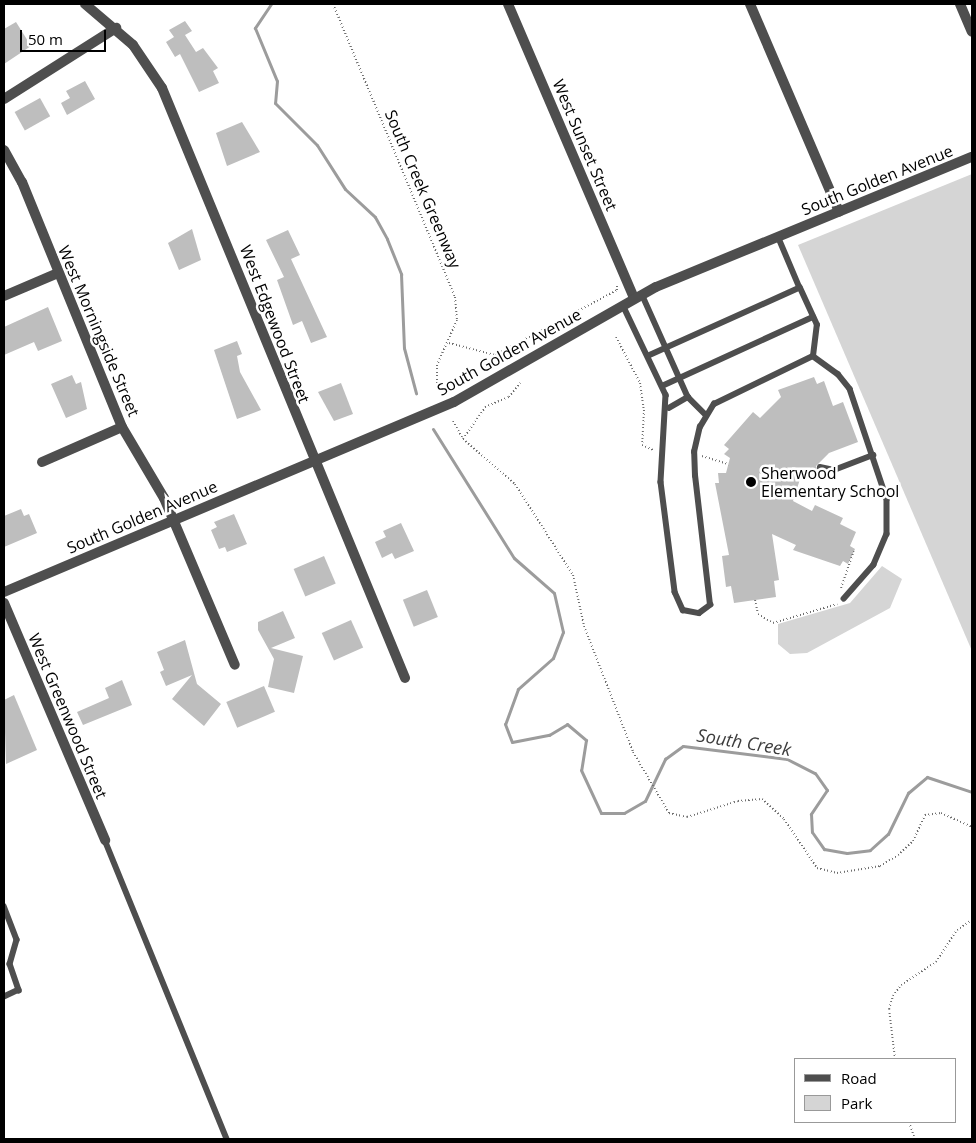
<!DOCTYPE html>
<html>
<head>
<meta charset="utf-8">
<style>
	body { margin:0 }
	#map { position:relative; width:976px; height:1143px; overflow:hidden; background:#fff; font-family:"Open Sans",sans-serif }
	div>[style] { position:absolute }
	.green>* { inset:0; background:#d5d5d5 }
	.stream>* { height:3px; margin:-1.5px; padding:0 1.5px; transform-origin:1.5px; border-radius:1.5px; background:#9c9c9c }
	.building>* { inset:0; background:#bebebe; transform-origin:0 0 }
	.path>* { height:2px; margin-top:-1px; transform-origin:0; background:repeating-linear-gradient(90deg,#707070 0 1px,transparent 0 3.5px) }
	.service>* { height:5.5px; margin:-2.75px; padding:0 2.75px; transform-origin:2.75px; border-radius:2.75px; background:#4e4e4e }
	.minor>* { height:10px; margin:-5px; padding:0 5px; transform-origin:5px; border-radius:5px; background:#4e4e4e }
	.tertiary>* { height:10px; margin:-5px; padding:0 5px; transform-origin:5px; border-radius:5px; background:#4e4e4e }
	.dots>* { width:14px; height:14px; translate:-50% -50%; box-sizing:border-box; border:2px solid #fff; border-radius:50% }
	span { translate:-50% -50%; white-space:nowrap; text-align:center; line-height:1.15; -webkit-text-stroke:5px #fff; paint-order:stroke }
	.street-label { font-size:16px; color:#000 }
	.poi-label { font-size:16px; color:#000 }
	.left { translate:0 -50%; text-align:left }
	.water-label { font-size:18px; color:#3d3d3d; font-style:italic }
	.frame { position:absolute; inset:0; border:5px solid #000; pointer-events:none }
	.legend { position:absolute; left:794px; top:1058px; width:162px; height:65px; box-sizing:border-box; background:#fff; border:1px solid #999; margin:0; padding:6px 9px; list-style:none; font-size:15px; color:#000 }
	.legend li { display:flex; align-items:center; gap:10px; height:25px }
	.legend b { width:25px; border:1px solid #999 }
	.scale { position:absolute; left:20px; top:30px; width:86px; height:22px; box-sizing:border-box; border:2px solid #000; border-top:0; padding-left:6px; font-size:15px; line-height:18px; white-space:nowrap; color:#000; -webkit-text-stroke:4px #fff; paint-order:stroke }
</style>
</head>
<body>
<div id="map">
	<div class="green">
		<div style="clip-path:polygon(972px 174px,972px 651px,798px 245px)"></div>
		<div style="clip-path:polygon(882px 566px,902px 579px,890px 608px,807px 653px,790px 654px,778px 644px,778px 624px,850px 603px)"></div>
	</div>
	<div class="stream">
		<div style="left:271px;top:4px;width:29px;rotate:124deg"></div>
		<div style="left:255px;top:28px;width:57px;rotate:67.5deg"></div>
		<div style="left:277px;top:81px;width:22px;rotate:95deg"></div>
		<div style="left:275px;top:103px;width:59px;rotate:45deg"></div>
		<div style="left:317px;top:145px;width:52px;rotate:57.5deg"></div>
		<div style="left:345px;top:189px;width:41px;rotate:43deg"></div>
		<div style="left:375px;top:217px;width:25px;rotate:61deg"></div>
		<div style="left:387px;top:239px;width:38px;rotate:68deg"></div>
		<div style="left:401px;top:274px;width:74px;rotate:87.7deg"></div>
		<div style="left:404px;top:348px;width:47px;rotate:75.1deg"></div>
		<div style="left:433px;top:429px;width:152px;rotate:57.9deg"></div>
		<div style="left:514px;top:558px;width:53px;rotate:41.2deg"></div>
		<div style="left:554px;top:593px;width:40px;rotate:77deg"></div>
		<div style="left:563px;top:632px;width:28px;rotate:111deg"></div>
		<div style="left:553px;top:658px;width:47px;rotate:138.5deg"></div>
		<div style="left:518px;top:689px;width:37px;rotate:110deg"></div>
		<div style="left:505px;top:724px;width:19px;rotate:69deg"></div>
		<div style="left:512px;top:742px;width:38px;rotate:-11deg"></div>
		<div style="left:549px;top:735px;width:21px;rotate:-31deg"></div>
		<div style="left:567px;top:724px;width:25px;rotate:40deg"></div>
		<div style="left:586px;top:740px;width:30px;rotate:99deg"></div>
		<div style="left:581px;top:770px;width:47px;rotate:65.1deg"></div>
		<div style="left:601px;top:813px;width:23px"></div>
		<div style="left:624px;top:813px;width:24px;rotate:-30deg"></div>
		<div style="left:645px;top:801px;width:47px;rotate:-64.5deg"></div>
		<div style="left:665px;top:759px;width:22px;rotate:-36deg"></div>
		<div style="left:683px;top:746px;width:105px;rotate:7.1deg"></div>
		<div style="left:787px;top:759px;width:31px;rotate:27deg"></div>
		<div style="left:815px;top:773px;width:21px;rotate:55deg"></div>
		<div style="left:827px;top:790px;width:29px;rotate:124deg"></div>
		<div style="left:811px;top:814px;width:18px;rotate:87deg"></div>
		<div style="left:812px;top:832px;width:21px;rotate:55deg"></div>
		<div style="left:824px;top:849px;width:23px;rotate:10deg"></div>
		<div style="left:847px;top:853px;width:23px;rotate:-7deg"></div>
		<div style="left:870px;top:850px;width:24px;rotate:-42deg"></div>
		<div style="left:888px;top:834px;width:46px;rotate:-64deg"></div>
		<div style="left:908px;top:793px;width:25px;rotate:-40deg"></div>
		<div style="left:927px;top:777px;width:47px;rotate:18.4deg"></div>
	</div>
	<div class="building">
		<div style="clip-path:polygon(185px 21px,192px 31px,185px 35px,196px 52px,203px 48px,218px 68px,213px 71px,219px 83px,199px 92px,180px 54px,175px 57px,166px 42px,174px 37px,169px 30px)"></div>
		<div style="clip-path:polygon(16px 22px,31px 46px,4px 64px,4px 29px)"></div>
		<div style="clip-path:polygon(85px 81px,95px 99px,67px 115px,61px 103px,70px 98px,66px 91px)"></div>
		<div style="left:40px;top:98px;width:21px;height:29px;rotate:61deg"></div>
		<div style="clip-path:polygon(242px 122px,260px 152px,227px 166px,216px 133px)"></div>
		<div style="clip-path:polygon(192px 229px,201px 260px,179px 270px,168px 243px)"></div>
		<div style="clip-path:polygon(288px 230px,300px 255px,291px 259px,327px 337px,311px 343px,302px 321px,293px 325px,277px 280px,284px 277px,266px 240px)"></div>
		<div style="clip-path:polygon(48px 307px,62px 341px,38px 351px,34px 342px,4px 355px,4px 327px)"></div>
		<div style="clip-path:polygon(237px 341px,242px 354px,237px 356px,240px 372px,261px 410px,237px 419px,214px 350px)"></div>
		<div style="clip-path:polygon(72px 375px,76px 384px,81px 382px,87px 409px,66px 418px,51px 384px)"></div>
		<div style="clip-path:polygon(814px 377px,817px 384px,824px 381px,833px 406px,843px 402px,858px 442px,829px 453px,816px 466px,818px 476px,802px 473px,793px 501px,812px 511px,815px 505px,843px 518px,840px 524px,856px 532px,850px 546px,855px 549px,848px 564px,843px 561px,840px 566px,793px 550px,796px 545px,772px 534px,779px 580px,774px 581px,776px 597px,734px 603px,731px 586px,726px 587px,722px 556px,729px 555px,715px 483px,719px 483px,718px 473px,726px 473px,730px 458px,724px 454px,729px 449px,724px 445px,753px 412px,760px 418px,781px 397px,778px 390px)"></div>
		<div style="clip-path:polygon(341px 383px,353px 414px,334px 421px,318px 392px)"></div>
		<div style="clip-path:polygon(21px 509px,24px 516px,29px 514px,37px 533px,4px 547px,4px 516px)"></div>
		<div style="clip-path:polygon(234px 514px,247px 544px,227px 552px,225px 547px,219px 549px,211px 530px,217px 527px,214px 522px)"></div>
		<div style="clip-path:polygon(401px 523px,414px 551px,395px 559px,392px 553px,382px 558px,375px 542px,386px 537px,383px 531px)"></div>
		<div style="left:324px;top:556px;width:30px;height:33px;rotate:67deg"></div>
		<div style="left:427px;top:590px;width:29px;height:26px;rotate:68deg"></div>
		<div style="clip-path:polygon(283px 611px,295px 638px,271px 648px,303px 656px,294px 693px,268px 687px,274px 659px,258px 630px,258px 622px)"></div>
		<div style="left:351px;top:620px;width:30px;height:32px;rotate:66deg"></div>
		<div style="clip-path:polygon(185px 640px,197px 684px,221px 704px,204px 726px,172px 699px,192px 675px,166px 686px,160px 672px,164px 670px,157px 652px)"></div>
		<div style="clip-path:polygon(122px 680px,132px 705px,83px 725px,77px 712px,109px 698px,105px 688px)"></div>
		<div style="left:264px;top:686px;width:28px;height:41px;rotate:67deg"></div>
		<div style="clip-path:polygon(14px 695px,37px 750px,6px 764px,4px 700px)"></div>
	</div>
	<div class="path">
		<div style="left:333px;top:4px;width:317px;rotate:67.4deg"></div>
		<div style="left:455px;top:297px;width:23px;rotate:85deg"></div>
		<div style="left:457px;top:320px;width:49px;rotate:114deg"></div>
		<div style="left:437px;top:365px;width:20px;rotate:90deg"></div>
		<div style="left:616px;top:337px;width:52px;rotate:62.4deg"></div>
		<div style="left:640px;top:383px;width:27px;rotate:82deg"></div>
		<div style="left:644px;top:410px;width:35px;rotate:93deg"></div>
		<div style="left:642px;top:445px;width:12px;rotate:24deg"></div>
		<div style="left:449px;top:343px;width:48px;rotate:14.6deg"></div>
		<div style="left:495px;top:355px;width:138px;rotate:-28deg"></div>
		<div style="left:617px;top:290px;width:7px;rotate:-90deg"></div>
		<div style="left:453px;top:421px;width:21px;rotate:61deg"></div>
		<div style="left:463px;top:439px;width:69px;rotate:40.9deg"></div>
		<div style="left:515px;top:484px;width:108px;rotate:57.5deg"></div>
		<div style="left:573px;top:575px;width:52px;rotate:77.8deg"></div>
		<div style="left:584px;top:626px;width:135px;rotate:68.7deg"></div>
		<div style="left:633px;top:752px;width:71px;rotate:59.5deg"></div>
		<div style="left:669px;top:813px;width:18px;rotate:13deg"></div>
		<div style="left:687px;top:817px;width:53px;rotate:-17.4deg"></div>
		<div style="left:738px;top:801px;width:24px;rotate:-5deg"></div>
		<div style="left:762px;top:799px;width:30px;rotate:42deg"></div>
		<div style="left:784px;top:819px;width:59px;rotate:56deg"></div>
		<div style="left:817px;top:868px;width:21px;rotate:14deg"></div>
		<div style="left:837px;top:873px;width:44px;rotate:-9.2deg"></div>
		<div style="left:880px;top:866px;width:21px;rotate:-31deg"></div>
		<div style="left:898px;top:855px;width:21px;rotate:-43deg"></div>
		<div style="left:913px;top:841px;width:29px;rotate:-65deg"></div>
		<div style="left:925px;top:815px;width:16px;rotate:-7deg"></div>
		<div style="left:941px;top:813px;width:34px;rotate:24deg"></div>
		<div style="left:463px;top:439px;width:39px;rotate:-55deg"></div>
		<div style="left:485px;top:407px;width:26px;rotate:-23deg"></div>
		<div style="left:509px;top:397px;width:18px;rotate:-52deg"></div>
		<div style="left:702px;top:456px;width:28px;rotate:17deg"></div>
		<div style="left:841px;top:588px;width:39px;rotate:-71deg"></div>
		<div style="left:755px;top:600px;width:14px;rotate:78deg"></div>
		<div style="left:758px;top:614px;width:17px;rotate:31deg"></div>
		<div style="left:773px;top:623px;width:67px;rotate:-16.5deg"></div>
		<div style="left:895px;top:1059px;width:50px;rotate:-96.8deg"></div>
		<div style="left:889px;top:1009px;width:14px;rotate:-73deg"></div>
		<div style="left:893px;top:996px;width:14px;rotate:-54deg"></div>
		<div style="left:901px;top:985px;width:42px;rotate:-33.3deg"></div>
		<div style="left:936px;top:962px;width:38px;rotate:-57deg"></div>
		<div style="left:957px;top:930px;width:18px;rotate:-34deg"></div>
		<div style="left:909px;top:1122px;width:18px;rotate:71deg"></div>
	</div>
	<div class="service">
		<div style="left:778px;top:236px;width:56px;rotate:67.1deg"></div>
		<div style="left:642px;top:294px;width:113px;rotate:65.9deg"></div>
		<div style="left:688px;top:397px;width:25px;rotate:45deg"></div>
		<div style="left:623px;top:305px;width:100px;rotate:64.5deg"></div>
		<div style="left:666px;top:395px;width:87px;rotate:93.3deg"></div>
		<div style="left:661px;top:482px;width:111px;rotate:82.7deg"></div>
		<div style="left:675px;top:592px;width:20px;rotate:66deg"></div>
		<div style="left:683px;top:610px;width:16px;rotate:11deg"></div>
		<div style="left:699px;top:613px;width:14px;rotate:-36deg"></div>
		<div style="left:710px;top:605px;width:130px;rotate:-96.6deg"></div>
		<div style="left:695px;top:476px;width:24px;rotate:-92deg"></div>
		<div style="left:694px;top:452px;width:26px;rotate:-77deg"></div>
		<div style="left:700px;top:427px;width:27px;rotate:-59deg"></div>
		<div style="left:714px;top:404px;width:110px;rotate:-25.9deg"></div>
		<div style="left:813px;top:356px;width:31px;rotate:-83deg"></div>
		<div style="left:817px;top:325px;width:41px;rotate:-114.7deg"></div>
		<div style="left:800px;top:288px;width:166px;rotate:155.8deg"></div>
		<div style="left:813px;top:356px;width:31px;rotate:36deg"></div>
		<div style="left:838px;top:374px;width:19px;rotate:51deg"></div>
		<div style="left:850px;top:389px;width:116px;rotate:71.4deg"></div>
		<div style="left:887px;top:499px;width:35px;rotate:90deg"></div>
		<div style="left:887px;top:534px;width:34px;rotate:113deg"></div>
		<div style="left:874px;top:565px;width:45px;rotate:131.4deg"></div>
		<div style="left:662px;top:386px;width:166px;rotate:-24.6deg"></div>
		<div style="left:669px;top:408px;width:22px;rotate:-30deg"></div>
		<div style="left:820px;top:467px;width:14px;rotate:12deg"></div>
		<div style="left:834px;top:470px;width:42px;rotate:-21deg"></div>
		<div style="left:105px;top:840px;width:323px;rotate:67.8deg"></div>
		<div style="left:4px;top:906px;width:36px;rotate:69deg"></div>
		<div style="left:17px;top:940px;width:25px;rotate:106deg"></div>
		<div style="left:10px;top:964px;width:28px;rotate:71deg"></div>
		<div style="left:19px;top:990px;width:17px;rotate:155deg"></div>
	</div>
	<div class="minor">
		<div style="left:85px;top:4px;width:63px;rotate:40.5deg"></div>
		<div style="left:133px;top:45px;width:52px;rotate:56deg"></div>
		<div style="left:162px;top:88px;width:638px;rotate:67.61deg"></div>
		<div style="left:508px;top:4px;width:320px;rotate:66.8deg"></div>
		<div style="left:750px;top:4px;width:226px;rotate:66.8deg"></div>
		<div style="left:960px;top:4px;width:30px;rotate:67deg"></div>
		<div style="left:4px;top:99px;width:133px;rotate:-32.4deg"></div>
		<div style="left:4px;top:150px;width:37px;rotate:61deg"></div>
		<div style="left:22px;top:182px;width:265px;rotate:67.8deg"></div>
		<div style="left:122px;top:427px;width:82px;rotate:59.4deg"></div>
		<div style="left:164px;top:498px;width:181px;rotate:67deg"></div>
		<div style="left:4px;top:296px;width:59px;rotate:-23.1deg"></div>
		<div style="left:42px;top:462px;width:87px;rotate:-23.6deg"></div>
		<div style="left:4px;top:603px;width:258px;rotate:66.9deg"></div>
	</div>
	<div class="tertiary">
		<div style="left:4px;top:592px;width:488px;rotate:-22.9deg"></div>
		<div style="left:454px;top:402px;width:232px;rotate:-29.7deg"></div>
		<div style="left:656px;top:287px;width:342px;rotate:-22.4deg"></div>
	</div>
	<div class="dots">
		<div style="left:751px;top:482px;background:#000"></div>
	</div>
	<div class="street-label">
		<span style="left:585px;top:145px;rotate:67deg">West Sunset Street</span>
		<span style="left:877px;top:180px;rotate:-22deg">South Golden Avenue</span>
		<span style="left:423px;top:189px;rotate:67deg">South Creek Greenway</span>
		<span style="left:275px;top:324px;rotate:69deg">West Edgewood Street</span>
		<span style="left:99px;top:331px;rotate:67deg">West Morningside Street</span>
		<span style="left:509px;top:352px;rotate:-29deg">South Golden Avenue</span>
		<span style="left:142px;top:517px;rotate:-23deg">South Golden Avenue</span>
		<span style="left:68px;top:716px;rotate:67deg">West Greenwood Street</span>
	</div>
	<div class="poi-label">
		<span class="left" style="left:761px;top:482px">Sherwood<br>Elementary School</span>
	</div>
	<div class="water-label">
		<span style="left:744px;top:742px;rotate:9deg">South Creek</span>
	</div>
	<div class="frame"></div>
	<ul class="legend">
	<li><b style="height:6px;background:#4e4e4e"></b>Road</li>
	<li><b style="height:14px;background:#d5d5d5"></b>Park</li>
	</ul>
	<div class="scale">50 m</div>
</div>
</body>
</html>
